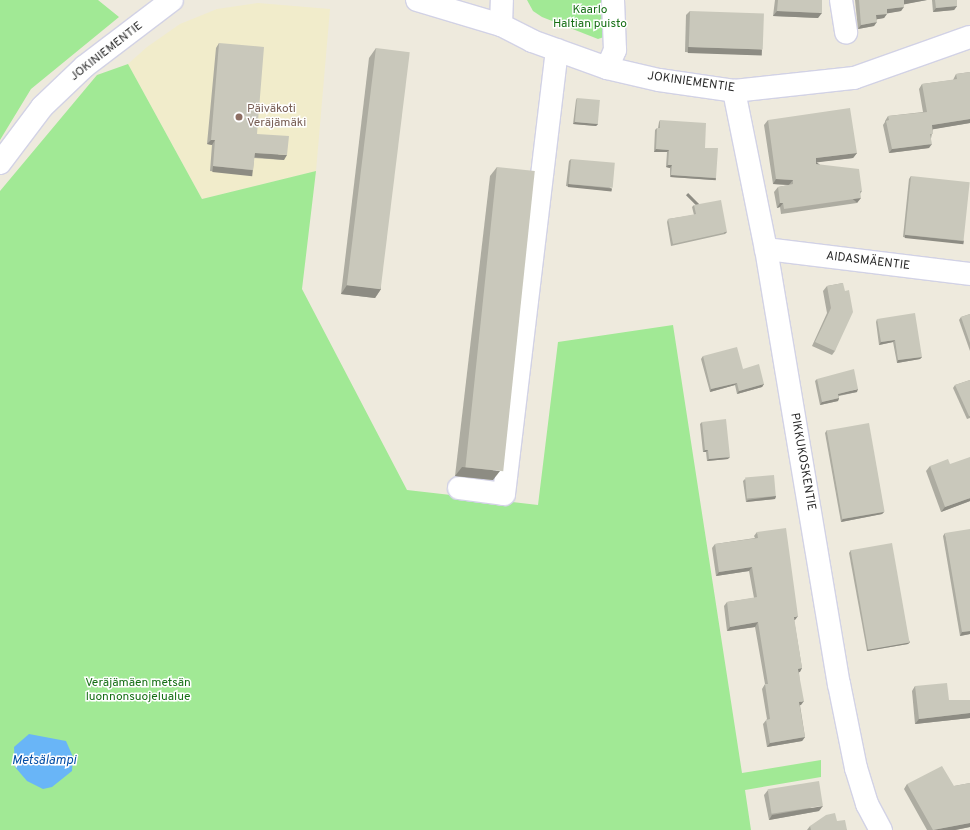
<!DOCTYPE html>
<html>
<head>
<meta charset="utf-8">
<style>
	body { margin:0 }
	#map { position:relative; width:970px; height:830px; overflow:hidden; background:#eeeadd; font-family:Overpass,sans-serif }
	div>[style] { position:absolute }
	.education>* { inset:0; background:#f1eccb }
	.green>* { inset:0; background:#a1e995 }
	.water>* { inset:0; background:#69b5f7 }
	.roads { filter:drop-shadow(1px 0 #d2d2e5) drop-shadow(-1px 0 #d2d2e5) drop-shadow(0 1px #d2d2e5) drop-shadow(0 -1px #d2d2e5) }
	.minor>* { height:22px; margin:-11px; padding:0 11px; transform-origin:11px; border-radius:11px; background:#fff }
	.wall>* { inset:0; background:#adaca1 }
	.shaded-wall>* { inset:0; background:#8d8c83; transform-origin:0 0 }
	.building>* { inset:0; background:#c9c8bb; transform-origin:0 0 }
	.dots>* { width:11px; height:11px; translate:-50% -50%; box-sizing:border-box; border:2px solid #fff; border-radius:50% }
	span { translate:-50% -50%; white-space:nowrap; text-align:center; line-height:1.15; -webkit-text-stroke:3px #fff; paint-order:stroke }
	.park-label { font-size:12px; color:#166f15 }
	.street-label { font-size:12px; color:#2c2c2c }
	.education-label { font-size:12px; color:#785e54 }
	.left { translate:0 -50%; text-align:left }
	.water-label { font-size:13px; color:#044ea7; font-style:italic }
</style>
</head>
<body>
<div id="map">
	<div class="education">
		<div style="clip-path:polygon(258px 3px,330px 9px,316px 171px,202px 199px,128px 64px,147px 47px,180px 24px,217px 9px)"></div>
	</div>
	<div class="green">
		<div style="clip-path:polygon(0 0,98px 0,119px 17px,31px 89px,0 140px)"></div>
		<div style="clip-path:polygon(527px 0,605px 0,604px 37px,598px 39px,542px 17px,533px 11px)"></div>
		<div style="clip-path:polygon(128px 64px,202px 199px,316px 171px,302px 289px,407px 490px,538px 505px,558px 342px,673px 325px,742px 773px,821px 760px,821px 777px,745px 790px,751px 830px,0 830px,0 191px,97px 75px)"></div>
	</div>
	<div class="water">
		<div style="clip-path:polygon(29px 734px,66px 741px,73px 757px,72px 771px,52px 787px,43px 789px,27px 781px,15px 767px,14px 747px)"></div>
	</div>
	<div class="roads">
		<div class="minor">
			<div style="left:417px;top:0;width:88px;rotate:16.6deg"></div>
			<div style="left:501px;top:25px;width:35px;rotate:27deg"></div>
			<div style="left:532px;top:41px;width:80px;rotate:19.8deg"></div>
			<div style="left:607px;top:68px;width:53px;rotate:13deg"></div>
			<div style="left:659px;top:80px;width:76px;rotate:8.3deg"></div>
			<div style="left:734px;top:91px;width:121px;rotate:-6.2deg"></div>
			<div style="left:854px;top:78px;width:123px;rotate:-19.5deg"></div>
			<div style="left:841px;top:0;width:33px;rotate:81deg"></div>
			<div style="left:501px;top:25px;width:25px;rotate:-88deg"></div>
			<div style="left:607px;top:68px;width:20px;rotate:-66deg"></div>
			<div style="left:615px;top:50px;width:50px;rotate:-92.3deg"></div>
			<div style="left:734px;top:91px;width:161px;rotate:78.6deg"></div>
			<div style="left:766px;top:249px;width:441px;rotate:80.5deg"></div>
			<div style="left:839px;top:684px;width:86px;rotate:78.6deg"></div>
			<div style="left:856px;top:768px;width:38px;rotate:73deg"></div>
			<div style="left:867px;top:804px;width:30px;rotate:62deg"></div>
			<div style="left:0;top:163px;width:70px;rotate:-53.1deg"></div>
			<div style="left:42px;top:107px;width:59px;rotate:-43.6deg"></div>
			<div style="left:85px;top:66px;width:109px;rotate:-37.2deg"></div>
			<div style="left:766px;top:249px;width:206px;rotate:7deg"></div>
			<div style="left:459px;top:488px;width:45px;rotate:7.6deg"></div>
			<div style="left:504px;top:494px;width:447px;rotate:-83.2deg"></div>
		</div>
	</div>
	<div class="wall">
		<div style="clip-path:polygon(775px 0,822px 0,818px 18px,773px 16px)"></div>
		<div style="clip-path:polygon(855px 0,927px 0,904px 4px,901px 11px,887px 13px,884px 18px,877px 19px,874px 26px,858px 29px)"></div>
		<div style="clip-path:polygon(932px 0,957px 0,957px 6px,954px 10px,933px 12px)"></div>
		<div style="clip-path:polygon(690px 11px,762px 50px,759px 55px,685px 52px,686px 15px)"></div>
		<div style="clip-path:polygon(219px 43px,257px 134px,284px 160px,254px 158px,253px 170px,250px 175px,210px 171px,212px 145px,207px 144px,216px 48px)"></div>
		<div style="clip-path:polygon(376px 48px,381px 289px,375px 298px,341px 294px,369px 58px)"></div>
		<div style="clip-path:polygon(970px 72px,970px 123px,933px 129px,929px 148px,889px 153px,883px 125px,885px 122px,885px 121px,888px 116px,923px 112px,919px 89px,922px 84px,953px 80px,956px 74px)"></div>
		<div style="clip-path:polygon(577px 98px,598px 124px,596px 126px,573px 124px,576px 100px)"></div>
		<div style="clip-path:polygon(660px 120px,705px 148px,716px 178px,715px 180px,670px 177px,670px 168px,666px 167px,667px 152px,654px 152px,655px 130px,657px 128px,658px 128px,659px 122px)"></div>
		<div style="clip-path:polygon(768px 120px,857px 153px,853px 158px,816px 162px,816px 164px,862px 191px,860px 194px,857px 203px,781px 214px,780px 207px,777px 208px,774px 192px,778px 187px,789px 185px,773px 184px,764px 125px)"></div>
		<div style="clip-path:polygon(571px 159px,612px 189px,611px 191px,566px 186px,569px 161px)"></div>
		<div style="clip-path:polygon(497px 167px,493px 480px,455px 476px,490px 176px)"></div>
		<div style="clip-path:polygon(911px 176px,964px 241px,963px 243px,903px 237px,909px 179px)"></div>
		<div style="clip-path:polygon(694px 205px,725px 234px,671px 246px,667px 222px,668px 219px,694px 215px,692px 207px)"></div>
		<div style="clip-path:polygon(843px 283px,835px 351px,832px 355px,812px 346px,827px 313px,823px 291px,827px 286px)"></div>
		<div style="clip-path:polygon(970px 314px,970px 351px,959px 320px,961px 317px)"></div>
		<div style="clip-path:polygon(877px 319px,922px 357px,920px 359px,897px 363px,893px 342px,879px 345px,876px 322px)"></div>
		<div style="clip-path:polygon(703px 356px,764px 384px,762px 387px,737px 394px,735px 385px,710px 392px,701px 359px)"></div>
		<div style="clip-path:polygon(817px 379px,857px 392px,839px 396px,839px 398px,838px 401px,820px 405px,815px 381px)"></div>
		<div style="clip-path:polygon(970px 380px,970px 418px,967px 419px,953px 388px,955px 385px)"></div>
		<div style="clip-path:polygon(702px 422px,728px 459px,707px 461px,706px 452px,703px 452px,700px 424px)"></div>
		<div style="clip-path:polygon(827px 430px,884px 512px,882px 514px,841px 522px,825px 433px)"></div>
		<div style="clip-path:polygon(950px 464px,970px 501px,941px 512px,926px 471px,930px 466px)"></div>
		<div style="clip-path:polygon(745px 479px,776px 496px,775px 499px,746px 502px,743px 481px)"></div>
		<div style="clip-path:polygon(757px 532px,795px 620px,794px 620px,802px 668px,799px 672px,801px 705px,800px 705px,805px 737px,802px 741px,767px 747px,763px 724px,767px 719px,762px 689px,765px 684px,755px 627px,727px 631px,724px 606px,727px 602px,754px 598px,749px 571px,716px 576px,712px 548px,715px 544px,755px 538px,754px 536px)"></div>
		<div style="clip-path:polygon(945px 533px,970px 634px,960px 636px,943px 536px)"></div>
		<div style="clip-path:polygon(851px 550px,910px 642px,908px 644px,867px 651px,849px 553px)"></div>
		<div style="clip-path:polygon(915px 686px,949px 700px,970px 700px,970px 718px,915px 724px,912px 691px)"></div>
		<div style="clip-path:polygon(970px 783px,970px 827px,955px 830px,927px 830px,904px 789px,907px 784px,954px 786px)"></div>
		<div style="clip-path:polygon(768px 790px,819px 811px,769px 820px,764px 795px)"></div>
		<div style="clip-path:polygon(837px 821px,847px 830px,807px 830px,810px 826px)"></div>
	</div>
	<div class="shaded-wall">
		<div style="clip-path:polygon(904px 0,927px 0,901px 5px)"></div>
		<div style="clip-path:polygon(957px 6px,954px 10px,933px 12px,936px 8px)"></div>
		<div style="clip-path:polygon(904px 7px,901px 11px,884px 14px,887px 9px)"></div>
		<div style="clip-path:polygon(777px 11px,822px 13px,818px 18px,773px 16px)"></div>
		<div style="clip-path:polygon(887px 14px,884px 18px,873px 20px,876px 15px)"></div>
		<div style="clip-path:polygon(877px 22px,874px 26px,858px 29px,861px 25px)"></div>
		<div style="left:688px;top:47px;width:74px;height:6px;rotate:2deg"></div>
		<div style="clip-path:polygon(970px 119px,970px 123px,929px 130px,932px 125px)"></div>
		<div style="clip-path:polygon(575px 122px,598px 124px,596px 126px,573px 124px)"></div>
		<div style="clip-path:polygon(211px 140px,215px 140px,212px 145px,207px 144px)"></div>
		<div style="clip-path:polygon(932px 144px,929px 148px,889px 153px,892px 149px)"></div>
		<div style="clip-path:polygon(656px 149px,669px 150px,667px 152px,654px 152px)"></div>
		<div style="clip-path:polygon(255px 153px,287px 155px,284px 160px,251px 157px)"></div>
		<div style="clip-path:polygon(857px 153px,853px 158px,812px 163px,816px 158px)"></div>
		<div style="clip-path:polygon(668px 165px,672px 165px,670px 168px,666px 167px)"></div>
		<div style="left:213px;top:166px;width:40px;height:6px;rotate:6deg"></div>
		<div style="left:671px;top:175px;width:45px;height:2px;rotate:4deg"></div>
		<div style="clip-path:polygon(776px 179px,793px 180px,789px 185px,773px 184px)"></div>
		<div style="left:568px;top:184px;width:44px;height:3px;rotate:6deg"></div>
		<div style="left:861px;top:198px;width:6px;height:78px;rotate:129deg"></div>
		<div style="clip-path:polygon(780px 203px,783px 203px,780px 207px,777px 208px)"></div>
		<div style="left:727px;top:232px;width:3px;height:55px;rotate:135deg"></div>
		<div style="left:905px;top:235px;width:59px;height:3px;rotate:6deg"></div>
		<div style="clip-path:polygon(347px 285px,381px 289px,375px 298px,341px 294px)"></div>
		<div style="clip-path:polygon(895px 340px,893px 342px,879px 345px,881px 342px)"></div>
		<div style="clip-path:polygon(922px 357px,920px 359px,897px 363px,898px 360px)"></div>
		<div style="clip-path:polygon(737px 383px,735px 385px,710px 392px,711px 389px)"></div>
		<div style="clip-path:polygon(764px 384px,762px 387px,737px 394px,739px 391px)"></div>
		<div style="clip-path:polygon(858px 389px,857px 392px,836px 396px,838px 394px)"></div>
		<div style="clip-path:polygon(839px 398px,838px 401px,820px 405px,822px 402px)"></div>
		<div style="clip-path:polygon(705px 450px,708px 450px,706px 452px,703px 452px)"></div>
		<div style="clip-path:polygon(730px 457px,728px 459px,707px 461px,709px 459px)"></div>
		<div style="clip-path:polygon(462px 467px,500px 471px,493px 480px,455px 476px)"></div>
		<div style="clip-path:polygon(776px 496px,775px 499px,746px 502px,748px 500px)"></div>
		<div style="clip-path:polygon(970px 498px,970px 501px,941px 512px,945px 507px)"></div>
		<div style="clip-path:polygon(884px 512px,882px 514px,841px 522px,843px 519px)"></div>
		<div style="clip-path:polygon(752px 567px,749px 571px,716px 576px,719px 572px)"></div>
		<div style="clip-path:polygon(798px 616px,795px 620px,791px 621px,794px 617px)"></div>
		<div style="clip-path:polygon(758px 622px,755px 627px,727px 631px,730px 627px)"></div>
		<div style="clip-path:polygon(970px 631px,970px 634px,960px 636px,962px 632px)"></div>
		<div style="clip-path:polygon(910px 642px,908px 644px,867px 651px,868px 649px)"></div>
		<div style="clip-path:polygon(802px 668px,800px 672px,795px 673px,798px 669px)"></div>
		<div style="clip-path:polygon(804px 701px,801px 705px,796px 706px,799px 702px)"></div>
		<div style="clip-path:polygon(970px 713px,970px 718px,915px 724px,919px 719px)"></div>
		<div style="clip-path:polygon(805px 737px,802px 741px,767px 747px,770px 743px)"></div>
		<div style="clip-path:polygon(823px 806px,819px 811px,769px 820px,772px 815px)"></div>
		<div style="clip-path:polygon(970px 823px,970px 827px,955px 830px,933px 830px)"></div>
	</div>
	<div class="building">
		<div style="clip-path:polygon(778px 0,822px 0,822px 13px,777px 11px)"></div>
		<div style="clip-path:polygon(859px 0,906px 0,904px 0,904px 7px,887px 9px,887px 14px,876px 15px,877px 22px,861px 25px)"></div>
		<div style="clip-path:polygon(935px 0,957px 0,957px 6px,936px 8px)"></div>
		<div style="left:690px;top:11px;width:74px;height:36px;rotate:2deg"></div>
		<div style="clip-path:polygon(219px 43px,264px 47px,257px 134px,289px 136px,287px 155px,255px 153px,253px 170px,213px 166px,215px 140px,211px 140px)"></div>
		<div style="left:376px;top:48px;width:34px;height:239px;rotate:7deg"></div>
		<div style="clip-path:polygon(970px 72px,970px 119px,932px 125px,933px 134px,930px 134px,932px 144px,892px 149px,886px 121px,889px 120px,888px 116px,927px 112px,922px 84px,957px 79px,956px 74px)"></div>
		<div style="left:577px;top:98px;width:23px;height:24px;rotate:5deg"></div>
		<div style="clip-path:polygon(850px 108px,857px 153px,816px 158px,816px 164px,859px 169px,862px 191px,860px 191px,861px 198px,784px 209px,783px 203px,780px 203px,778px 187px,793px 184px,793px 180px,776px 179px,768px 120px)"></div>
		<div style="clip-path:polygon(660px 120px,706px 123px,705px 148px,718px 148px,716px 178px,671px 175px,672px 165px,668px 165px,669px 150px,656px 149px,657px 128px,660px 128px)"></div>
		<div style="left:571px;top:159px;width:44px;height:25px;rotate:5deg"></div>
		<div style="left:497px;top:167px;width:38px;height:302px;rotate:6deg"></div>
		<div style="left:911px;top:176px;width:59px;height:59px;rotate:6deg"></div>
		<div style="clip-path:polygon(721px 200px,727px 232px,673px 244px,668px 219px,696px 214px,694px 205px)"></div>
		<div style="clip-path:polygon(843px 283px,845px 291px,849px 290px,853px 312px,835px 351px,815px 342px,831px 308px,827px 286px)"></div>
		<div style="clip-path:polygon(915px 313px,922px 357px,898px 360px,895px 340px,881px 342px,877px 319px)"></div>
		<div style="clip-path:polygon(970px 314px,970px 343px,961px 317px)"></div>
		<div style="clip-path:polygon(737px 347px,743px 369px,759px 364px,764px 384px,739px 391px,737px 383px,711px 389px,703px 356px)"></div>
		<div style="clip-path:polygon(854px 369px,858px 389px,838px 394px,839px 398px,822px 402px,817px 379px)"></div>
		<div style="clip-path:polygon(970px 380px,970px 416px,969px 416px,955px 385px)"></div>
		<div style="clip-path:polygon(726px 419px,730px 457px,709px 459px,708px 450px,705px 450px,702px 422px)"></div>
		<div style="left:869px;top:423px;width:90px;height:43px;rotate:80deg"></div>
		<div style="clip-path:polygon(970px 457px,970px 498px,945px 507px,930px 466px,948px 459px,950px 464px)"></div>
		<div style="left:774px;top:475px;width:21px;height:29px;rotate:85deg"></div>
		<div style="clip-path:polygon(786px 528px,798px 616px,794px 617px,802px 668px,798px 669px,804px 701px,799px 702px,805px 737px,770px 743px,766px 720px,770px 719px,765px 684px,768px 684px,758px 622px,730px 627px,727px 602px,757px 597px,752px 567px,719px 572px,715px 544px,758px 538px,757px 532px)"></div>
		<div style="clip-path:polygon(970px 529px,970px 631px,962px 632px,945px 533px)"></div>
		<div style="left:892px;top:543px;width:101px;height:42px;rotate:80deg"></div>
		<div style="clip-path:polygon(947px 683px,949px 700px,970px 700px,970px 713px,919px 719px,915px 686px)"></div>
		<div style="clip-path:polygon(942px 766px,954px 786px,970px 783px,970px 823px,933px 830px,907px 784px)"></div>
		<div style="left:819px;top:781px;width:25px;height:52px;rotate:81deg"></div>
		<div style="clip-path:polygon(835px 813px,837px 821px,845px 820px,847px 830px,811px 830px,810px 826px,826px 815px)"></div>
	</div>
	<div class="dots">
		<div style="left:239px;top:117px;background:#8d6e63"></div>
	</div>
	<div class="park-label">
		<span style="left:590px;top:18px">Kaarlo<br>Haltian puisto</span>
		<span style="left:138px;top:691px">Veräjämäen metsän<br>luonnonsuojelualue</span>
	</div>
	<div class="street-label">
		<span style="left:107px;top:52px;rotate:-38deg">JOKINIEMENTIE</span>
		<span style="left:691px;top:83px;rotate:8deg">JOKINIEMENTIE</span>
		<span style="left:868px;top:262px;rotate:7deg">AIDASMÄENTIE</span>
		<span style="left:802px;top:462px;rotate:80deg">PIKKUKOSKENTIE</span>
	</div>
	<div class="education-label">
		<span class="left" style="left:247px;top:117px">Päiväkoti<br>Veräjämäki</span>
	</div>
	<div class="water-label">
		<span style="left:44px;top:761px">Metsälampi</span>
	</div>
</div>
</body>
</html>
